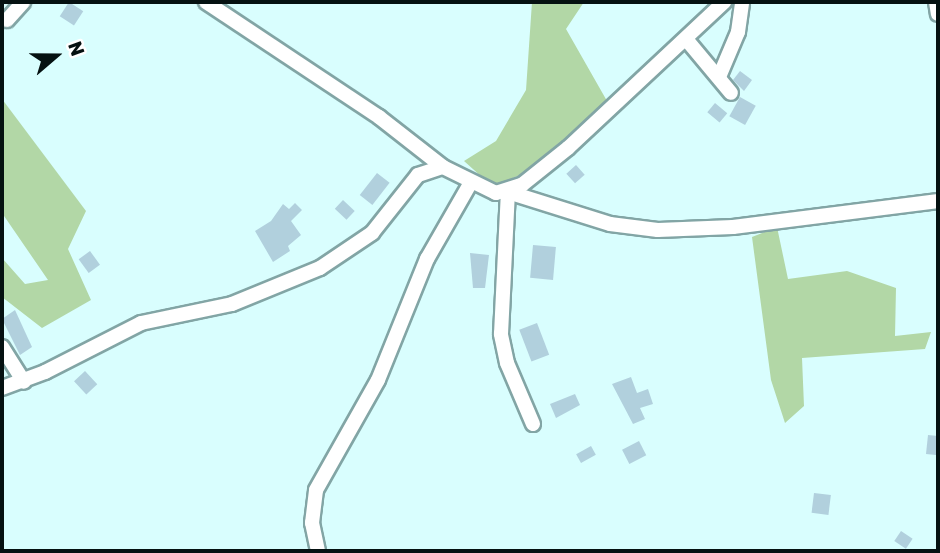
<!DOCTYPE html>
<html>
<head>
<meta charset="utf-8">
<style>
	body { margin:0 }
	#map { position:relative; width:940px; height:553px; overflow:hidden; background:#d9fefe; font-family:Rubik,sans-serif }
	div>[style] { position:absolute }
	.green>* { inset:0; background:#b2d7a6 }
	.building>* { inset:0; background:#b1d0dd; transform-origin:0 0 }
	.roads { filter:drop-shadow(2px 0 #82a5a5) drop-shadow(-2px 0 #82a5a5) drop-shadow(0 2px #82a5a5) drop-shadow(0 -2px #82a5a5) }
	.minor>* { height:14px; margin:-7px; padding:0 7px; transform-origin:7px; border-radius:7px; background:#fff }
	span { translate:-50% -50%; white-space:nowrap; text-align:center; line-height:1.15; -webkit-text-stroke:7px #fff; paint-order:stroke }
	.frame { position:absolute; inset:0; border:4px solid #051111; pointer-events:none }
	.north { position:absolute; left:21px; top:21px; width:70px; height:70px; -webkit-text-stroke:5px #fff; paint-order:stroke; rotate:70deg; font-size:19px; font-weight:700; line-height:28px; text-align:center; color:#051111 }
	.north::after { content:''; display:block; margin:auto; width:24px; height:32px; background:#051111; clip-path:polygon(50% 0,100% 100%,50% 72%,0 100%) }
</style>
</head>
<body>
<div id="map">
	<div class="green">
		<div style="clip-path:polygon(532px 2px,584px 2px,566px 29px,611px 108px,549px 162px,493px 187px,464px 161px,496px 141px,526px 90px)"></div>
		<div style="clip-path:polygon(2px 99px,86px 211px,68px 249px,91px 300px,42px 328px,2px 297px,2px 258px,25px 284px,48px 280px,2px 213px)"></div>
		<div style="clip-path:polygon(777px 227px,788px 279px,847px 271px,896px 288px,895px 336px,931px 332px,925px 349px,802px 358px,804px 406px,785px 423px,771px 380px,752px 237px)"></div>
	</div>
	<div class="building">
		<div style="left:69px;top:2px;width:17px;height:17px;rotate:33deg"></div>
		<div style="clip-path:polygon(740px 71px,752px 80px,744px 91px,733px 80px)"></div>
		<div style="left:740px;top:97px;width:18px;height:22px;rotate:29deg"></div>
		<div style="left:715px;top:103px;width:16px;height:12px;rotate:40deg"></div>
		<div style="left:576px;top:165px;width:13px;height:13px;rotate:48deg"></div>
		<div style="left:377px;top:173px;width:16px;height:28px;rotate:38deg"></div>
		<div style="left:343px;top:200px;width:16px;height:12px;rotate:43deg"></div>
		<div style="clip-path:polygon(295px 203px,302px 210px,291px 221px,301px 235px,288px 246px,290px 251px,273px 262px,255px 231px,271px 221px,283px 204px,289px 209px)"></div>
		<div style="left:533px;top:245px;width:23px;height:33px;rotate:5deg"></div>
		<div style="left:90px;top:251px;width:17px;height:14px;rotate:54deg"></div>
		<div style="clip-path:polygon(470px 253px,489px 255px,485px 288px,473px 288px)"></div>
		<div style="clip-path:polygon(15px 310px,32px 347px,20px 355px,2px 319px)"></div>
		<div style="left:537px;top:323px;width:34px;height:19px;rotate:69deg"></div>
		<div style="left:85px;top:371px;width:18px;height:15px;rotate:47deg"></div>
		<div style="clip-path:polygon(631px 377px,637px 393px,648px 389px,653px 404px,640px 408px,645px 419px,633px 424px,612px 384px)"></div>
		<div style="clip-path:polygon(575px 394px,580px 405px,556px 418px,550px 404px)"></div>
		<div style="left:928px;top:435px;width:10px;height:19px;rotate:6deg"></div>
		<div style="left:639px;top:441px;width:16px;height:19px;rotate:63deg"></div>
		<div style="left:591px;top:446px;width:10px;height:17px;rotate:61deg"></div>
		<div style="left:814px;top:493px;width:17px;height:20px;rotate:7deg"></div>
		<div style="left:901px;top:531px;width:14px;height:12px;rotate:34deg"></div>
	</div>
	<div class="roads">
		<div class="minor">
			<div style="left:206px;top:2px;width:208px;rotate:33.6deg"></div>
			<div style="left:379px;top:117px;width:81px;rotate:38deg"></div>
			<div style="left:443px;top:167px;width:59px;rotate:26.1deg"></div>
			<div style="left:496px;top:193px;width:28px;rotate:-18deg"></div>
			<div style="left:523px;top:184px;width:58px;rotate:-38.7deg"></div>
			<div style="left:568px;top:148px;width:214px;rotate:-43.1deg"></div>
			<div style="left:936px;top:2px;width:12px;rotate:81deg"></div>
			<div style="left:7px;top:20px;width:24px;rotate:-48deg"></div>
			<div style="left:686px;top:39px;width:70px;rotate:50.2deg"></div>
			<div style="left:719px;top:77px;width:49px;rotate:-67.1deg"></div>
			<div style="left:738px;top:32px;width:30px;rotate:-82deg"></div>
			<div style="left:2px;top:347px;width:41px;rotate:57.8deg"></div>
			<div style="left:2px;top:388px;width:46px;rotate:-20.4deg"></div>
			<div style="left:45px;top:372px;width:108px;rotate:-27deg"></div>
			<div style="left:141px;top:323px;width:93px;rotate:-11.8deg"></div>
			<div style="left:232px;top:304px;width:95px;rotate:-22.2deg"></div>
			<div style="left:320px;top:268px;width:63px;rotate:-33.9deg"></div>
			<div style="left:372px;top:233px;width:74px;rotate:-51.6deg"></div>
			<div style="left:418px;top:175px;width:26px;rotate:-18deg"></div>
			<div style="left:533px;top:424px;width:66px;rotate:-113.1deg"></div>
			<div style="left:507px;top:363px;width:30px;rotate:-102deg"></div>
			<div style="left:501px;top:334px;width:142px;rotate:-87.2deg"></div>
			<div style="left:508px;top:192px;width:107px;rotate:17.4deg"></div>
			<div style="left:610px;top:224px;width:48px;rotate:7.1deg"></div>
			<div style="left:658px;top:230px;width:75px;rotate:-2.3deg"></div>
			<div style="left:733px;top:227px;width:207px;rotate:-7.2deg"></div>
			<div style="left:318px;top:551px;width:29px;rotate:-102deg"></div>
			<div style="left:312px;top:523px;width:33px;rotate:-83deg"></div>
			<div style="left:316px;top:490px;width:126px;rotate:-60.6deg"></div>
			<div style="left:378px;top:380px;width:131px;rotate:-68deg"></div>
			<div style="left:427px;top:259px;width:86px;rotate:-60.2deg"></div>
		</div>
	</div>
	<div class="frame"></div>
	<div class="north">N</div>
</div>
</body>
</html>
